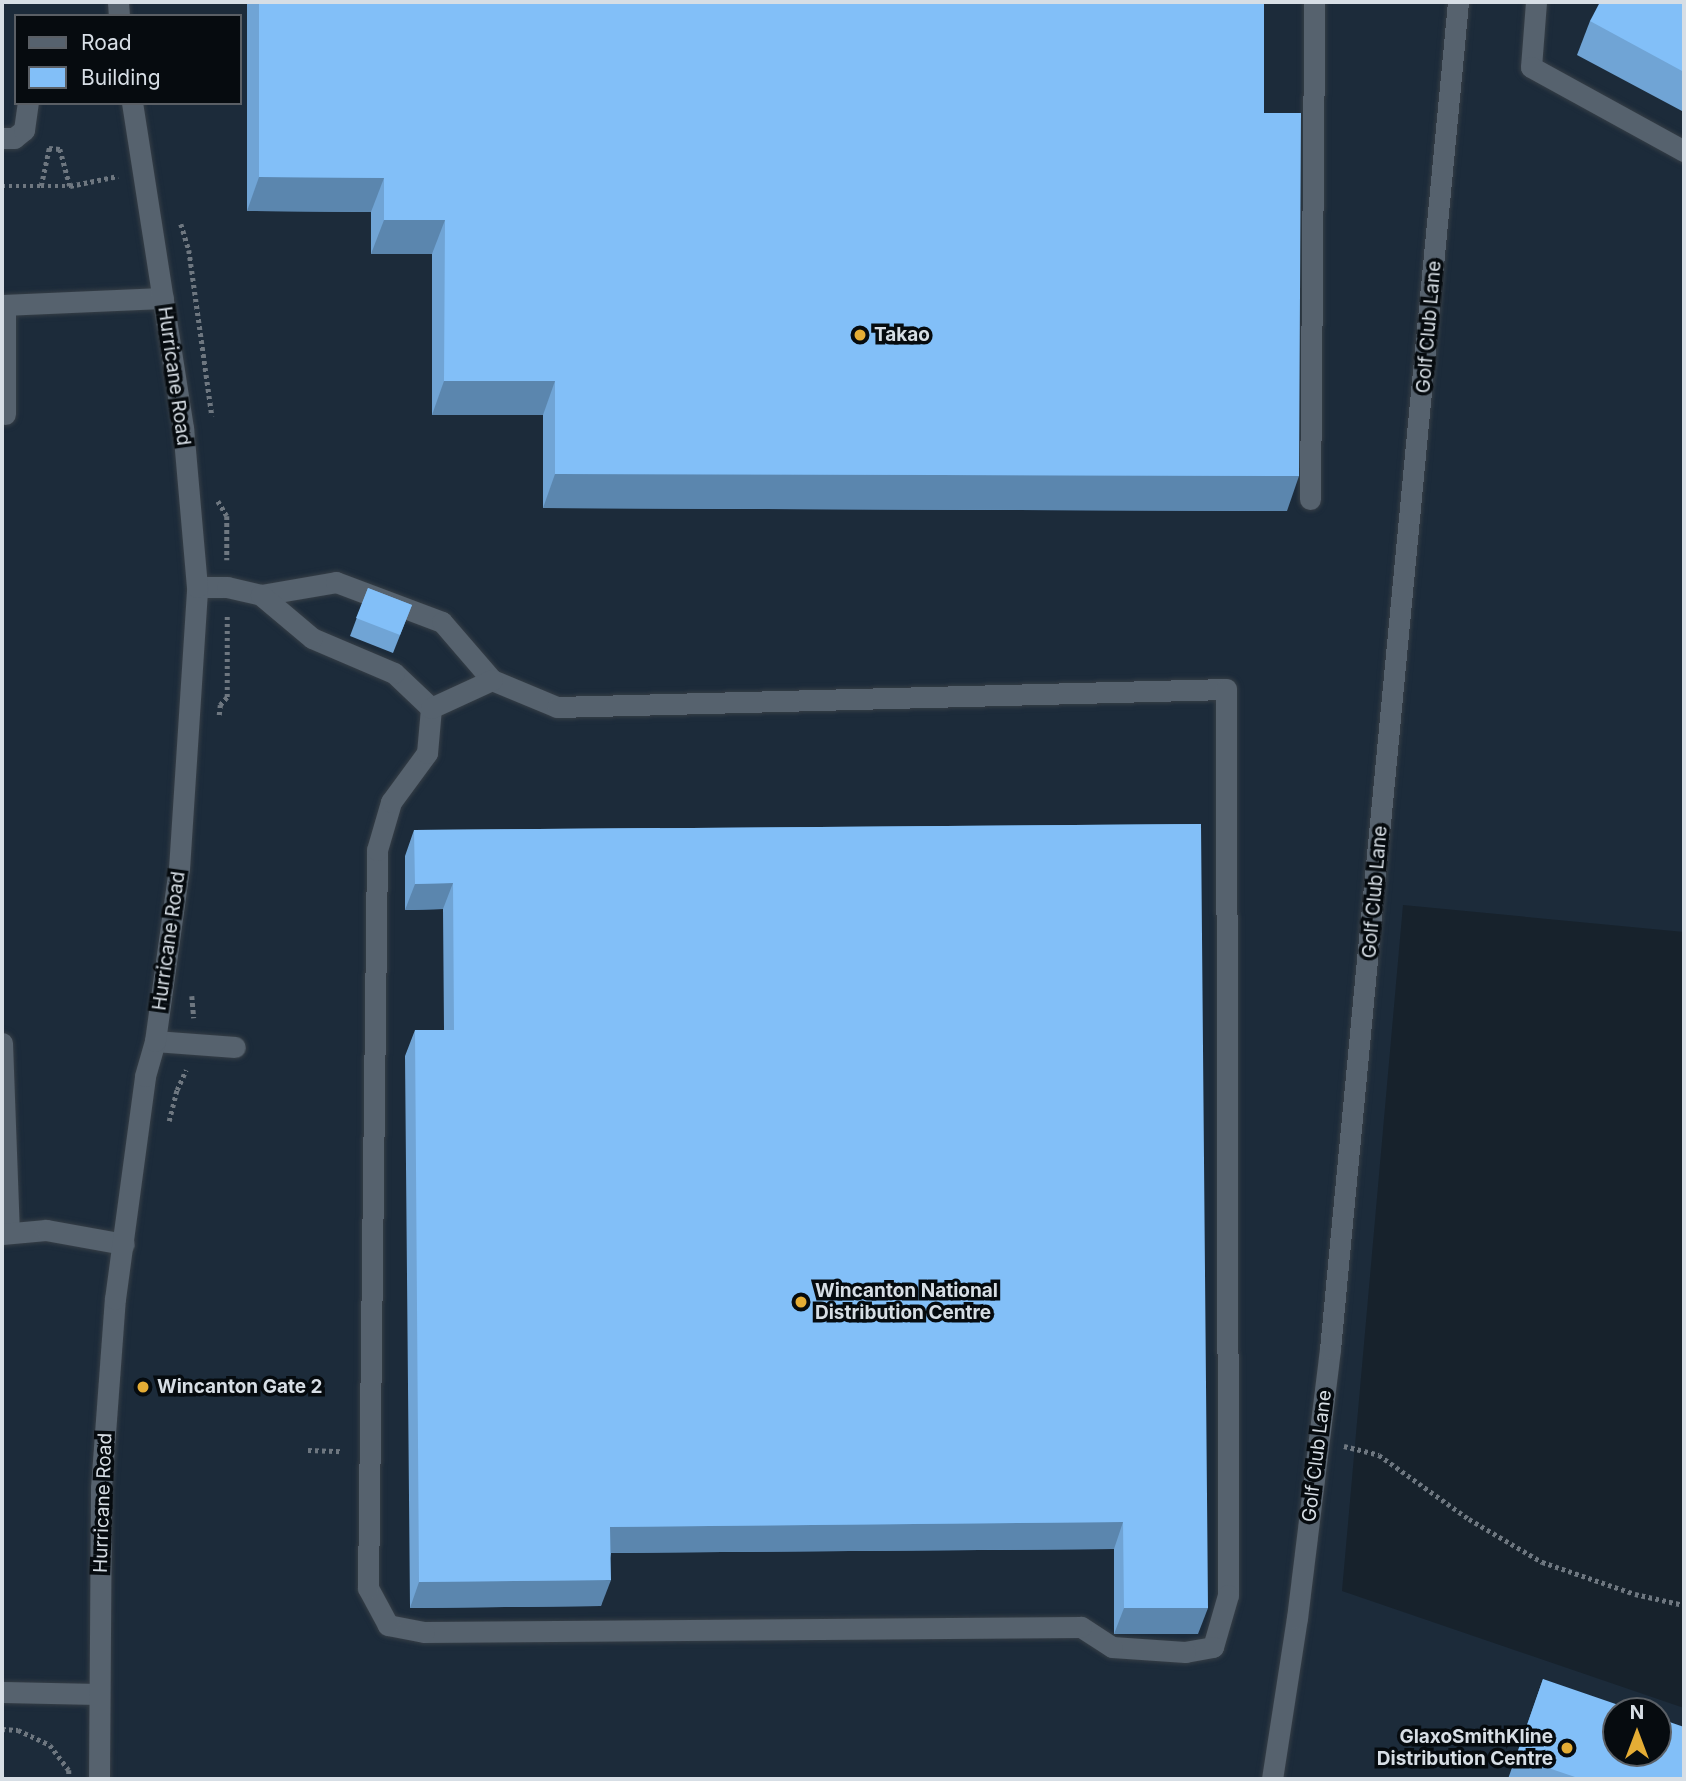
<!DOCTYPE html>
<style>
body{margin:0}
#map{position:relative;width:1686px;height:1781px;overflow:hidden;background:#17222c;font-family:Inter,sans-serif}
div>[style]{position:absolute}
.built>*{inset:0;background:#1c2b3a}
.path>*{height:4.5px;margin-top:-2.25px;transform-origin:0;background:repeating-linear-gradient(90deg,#6e7780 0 3.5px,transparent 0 7px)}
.roads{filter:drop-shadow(0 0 2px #363e46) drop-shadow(0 0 2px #363e46)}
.minor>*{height:21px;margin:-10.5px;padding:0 10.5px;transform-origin:10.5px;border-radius:10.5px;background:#56626e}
.wall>*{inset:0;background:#70a4d5}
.shaded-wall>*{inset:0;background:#5b86ae}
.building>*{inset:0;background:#82bff8}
.dots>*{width:19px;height:19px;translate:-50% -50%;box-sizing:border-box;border:4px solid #060b0f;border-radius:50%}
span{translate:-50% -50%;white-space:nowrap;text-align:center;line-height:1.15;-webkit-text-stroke:7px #060b0f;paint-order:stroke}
.street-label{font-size:19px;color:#d7dee5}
.poi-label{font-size:19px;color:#d7dee5;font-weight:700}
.left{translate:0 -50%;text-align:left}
.right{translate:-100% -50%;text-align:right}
.frame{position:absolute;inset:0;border:4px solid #d7dee5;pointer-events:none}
.legend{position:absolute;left:14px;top:14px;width:228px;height:91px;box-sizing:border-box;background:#060b0f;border:2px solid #5a5f65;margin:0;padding:9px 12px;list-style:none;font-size:21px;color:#d7dee5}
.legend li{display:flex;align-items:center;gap:14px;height:35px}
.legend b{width:35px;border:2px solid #5a5f65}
.north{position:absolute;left:1602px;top:1697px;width:70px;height:70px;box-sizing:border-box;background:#060b0f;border:2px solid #5a5f65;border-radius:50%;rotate:0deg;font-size:19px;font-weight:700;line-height:28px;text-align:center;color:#d7dee5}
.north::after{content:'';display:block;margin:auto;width:24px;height:32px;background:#e5ad35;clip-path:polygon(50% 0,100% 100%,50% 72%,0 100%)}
</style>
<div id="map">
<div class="built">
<div style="clip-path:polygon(evenodd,2px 2px,1684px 2px,1684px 932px,1403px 905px,1342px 1591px,1684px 1708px,1684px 1779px,2px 1779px,2px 2px,16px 16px,240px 16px,240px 103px,16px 103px,16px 16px,2px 2px,1616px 1711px,1658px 1711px,1658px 1753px,1616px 1753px,1616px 1711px)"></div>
</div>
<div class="path">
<div style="left:2px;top:186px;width:39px"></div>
<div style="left:41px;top:186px;width:39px;rotate:-78deg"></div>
<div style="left:49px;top:148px;width:11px;rotate:5deg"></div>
<div style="left:60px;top:149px;width:38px;rotate:75deg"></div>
<div style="left:70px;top:186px;width:49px;rotate:-11.8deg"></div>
<div style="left:41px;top:186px;width:29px"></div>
<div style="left:181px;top:224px;width:27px;rotate:73deg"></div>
<div style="left:189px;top:250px;width:168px;rotate:82.1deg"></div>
<div style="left:218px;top:501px;width:17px;rotate:59deg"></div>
<div style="left:227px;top:516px;width:44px;rotate:90deg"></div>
<div style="left:219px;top:715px;width:10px;rotate:-84deg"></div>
<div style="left:220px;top:705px;width:11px;rotate:-49deg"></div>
<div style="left:227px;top:697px;width:83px;rotate:-90deg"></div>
<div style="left:192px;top:996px;width:22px;rotate:85deg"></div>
<div style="left:169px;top:1121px;width:32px;rotate:-76deg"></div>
<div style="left:177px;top:1090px;width:22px;rotate:-66deg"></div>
<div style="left:1344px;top:1446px;width:36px;rotate:14deg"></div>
<div style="left:1379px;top:1455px;width:110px;rotate:35.4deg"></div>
<div style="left:1469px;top:1519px;width:85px;rotate:30.5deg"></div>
<div style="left:1542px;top:1562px;width:98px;rotate:19deg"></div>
<div style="left:1635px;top:1594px;width:50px;rotate:12.7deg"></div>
<div style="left:308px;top:1450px;width:34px;rotate:2deg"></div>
<div style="left:2px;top:1729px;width:16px;rotate:4deg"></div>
<div style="left:18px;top:1730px;width:35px;rotate:25deg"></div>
<div style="left:50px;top:1745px;width:31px;rotate:53deg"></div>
<div style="left:69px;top:1770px;width:9px;rotate:90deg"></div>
</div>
<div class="roads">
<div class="minor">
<div style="left:118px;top:2px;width:14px;rotate:86deg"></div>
<div style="left:1536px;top:2px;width:65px;rotate:94.4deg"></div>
<div style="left:1531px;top:67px;width:175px;rotate:28.8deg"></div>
<div style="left:2px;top:138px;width:12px"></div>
<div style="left:14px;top:138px;width:13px;rotate:-39deg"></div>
<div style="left:24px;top:130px;width:27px;rotate:-82deg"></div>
<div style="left:2px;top:305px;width:161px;rotate:-2.5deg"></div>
<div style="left:5px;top:414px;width:109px;rotate:-90deg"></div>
<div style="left:1310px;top:499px;width:497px;rotate:-89.5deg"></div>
<div style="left:197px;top:587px;width:30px"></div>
<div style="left:227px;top:587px;width:35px;rotate:13deg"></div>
<div style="left:261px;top:595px;width:76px;rotate:-9.8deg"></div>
<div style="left:336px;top:582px;width:113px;rotate:20.7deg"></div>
<div style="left:442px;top:622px;width:77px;rotate:49.2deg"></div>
<div style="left:492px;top:680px;width:70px;rotate:22.6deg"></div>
<div style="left:557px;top:707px;width:669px;rotate:-1.54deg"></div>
<div style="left:1226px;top:689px;width:906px;rotate:89.87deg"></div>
<div style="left:1228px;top:1595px;width:54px;rotate:106.1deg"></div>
<div style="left:1213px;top:1647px;width:28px;rotate:170deg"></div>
<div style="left:1185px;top:1652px;width:73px;rotate:-176.1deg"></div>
<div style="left:1112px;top:1647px;width:37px;rotate:-147deg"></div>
<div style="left:1081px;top:1627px;width:657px;rotate:179.56deg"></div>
<div style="left:424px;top:1632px;width:37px;rotate:-169deg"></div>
<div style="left:388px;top:1625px;width:42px;rotate:-118.4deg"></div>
<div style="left:368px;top:1588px;width:738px;rotate:-89.3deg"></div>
<div style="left:377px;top:850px;width:50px;rotate:-73.7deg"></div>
<div style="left:391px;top:802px;width:61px;rotate:-53.7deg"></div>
<div style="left:427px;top:753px;width:45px;rotate:-84.9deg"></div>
<div style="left:431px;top:708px;width:51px;rotate:-136.6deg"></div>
<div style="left:394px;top:673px;width:89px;rotate:-156.9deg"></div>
<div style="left:312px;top:638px;width:67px;rotate:-139.9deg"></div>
<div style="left:431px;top:708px;width:67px;rotate:-24.7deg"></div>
<div style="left:155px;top:1041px;width:80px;rotate:4.3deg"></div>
<div style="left:2px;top:1043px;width:190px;rotate:87.9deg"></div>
<div style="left:2px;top:1234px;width:44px;rotate:-5.2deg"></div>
<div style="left:46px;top:1230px;width:79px;rotate:10.2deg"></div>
<div style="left:2px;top:1692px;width:97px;rotate:1.2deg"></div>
<div style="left:99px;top:1779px;width:291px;rotate:-89.6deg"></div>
<div style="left:101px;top:1488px;width:190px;rotate:-85.8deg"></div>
<div style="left:115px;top:1299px;width:225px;rotate:-82.3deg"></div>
<div style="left:145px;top:1076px;width:36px;rotate:-74deg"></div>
<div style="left:155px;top:1041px;width:174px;rotate:-82.1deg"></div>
<div style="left:179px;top:869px;width:283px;rotate:-86.3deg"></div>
<div style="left:197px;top:587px;width:160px;rotate:-95deg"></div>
<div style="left:183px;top:428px;width:329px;rotate:-98.9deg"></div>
<div style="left:1272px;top:1779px;width:163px;rotate:-81.2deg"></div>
<div style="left:1297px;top:1618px;width:271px;rotate:-83deg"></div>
<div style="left:1330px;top:1349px;width:1353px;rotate:-84.57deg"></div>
</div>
</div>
<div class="wall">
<div style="clip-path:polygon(247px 2px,1264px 2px,1264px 113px,1287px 511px,543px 508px,543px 415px,432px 415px,432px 254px,371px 254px,371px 212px,247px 211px)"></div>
<div style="clip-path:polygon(1684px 2px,1684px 106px,1682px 111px,1577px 55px,1590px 21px)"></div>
<div style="clip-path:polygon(368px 588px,412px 605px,393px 653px,350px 636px)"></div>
<div style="clip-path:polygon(1201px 824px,1198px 1634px,1114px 1634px,1114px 1549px,611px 1553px,601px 1606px,410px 1608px,405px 1056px,415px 1030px,444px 1030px,443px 909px,405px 910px,405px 856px,414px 830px)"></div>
<div style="clip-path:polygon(1543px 1679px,1684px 1779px,1508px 1779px)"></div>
</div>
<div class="shaded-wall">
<div style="clip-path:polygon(259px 177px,384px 178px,371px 212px,247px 211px)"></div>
<div style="clip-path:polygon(384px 220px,445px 220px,432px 254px,371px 254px)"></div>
<div style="clip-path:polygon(444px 381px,555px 381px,543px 415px,432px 415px)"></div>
<div style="clip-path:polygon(555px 474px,1299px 476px,1287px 511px,543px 508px)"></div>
<div style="clip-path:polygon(453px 883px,443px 909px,405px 910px,415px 884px)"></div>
<div style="clip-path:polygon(1123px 1522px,1114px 1549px,601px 1553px,610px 1527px)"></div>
<div style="clip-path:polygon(611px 1580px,601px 1606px,410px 1608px,419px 1582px)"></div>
<div style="clip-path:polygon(1124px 1608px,1208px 1608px,1198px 1634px,1114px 1634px)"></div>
</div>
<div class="building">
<div style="clip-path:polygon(259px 2px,1264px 2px,1264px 113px,1301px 113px,1299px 476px,555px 474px,555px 381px,444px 381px,445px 220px,384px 220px,384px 178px,259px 177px)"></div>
<div style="clip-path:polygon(1600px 2px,1684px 2px,1684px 72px,1590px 21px)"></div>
<div style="clip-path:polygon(368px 588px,412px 605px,400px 635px,356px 618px)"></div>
<div style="clip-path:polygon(1201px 824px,1208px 1608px,1124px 1608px,1123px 1522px,610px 1527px,611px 1580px,419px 1582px,415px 1030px,454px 1030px,453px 883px,415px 884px,414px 830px)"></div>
<div style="clip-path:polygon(1543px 1679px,1636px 1711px,1616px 1711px,1616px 1753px,1658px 1753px,1658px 1718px,1684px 1727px,1684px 1779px,1574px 1779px,1575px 1777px,1516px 1757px)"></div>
</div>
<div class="dots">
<div style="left:860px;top:335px;background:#e5ad35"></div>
<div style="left:801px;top:1302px;background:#e5ad35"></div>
<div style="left:143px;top:1387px;background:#e5ad35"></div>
<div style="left:1567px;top:1748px;background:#e5ad35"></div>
</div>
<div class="street-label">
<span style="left:1429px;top:327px;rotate:-85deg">Golf Club Lane</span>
<span style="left:174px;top:376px;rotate:82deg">Hurricane Road</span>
<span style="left:1375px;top:892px;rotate:-85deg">Golf Club Lane</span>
<span style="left:169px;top:941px;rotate:-82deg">Hurricane Road</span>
<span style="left:1317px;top:1456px;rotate:-83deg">Golf Club Lane</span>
<span style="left:103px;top:1503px;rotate:-88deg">Hurricane Road</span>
</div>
<div class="poi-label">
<span class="left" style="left:874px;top:335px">Takao</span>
<span class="left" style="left:815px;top:1302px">Wincanton National<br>Distribution Centre</span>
<span class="left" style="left:157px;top:1387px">Wincanton Gate 2</span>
<span class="right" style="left:1553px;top:1748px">GlaxoSmithKline<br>Distribution Centre</span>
</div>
<div class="frame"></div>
<ul class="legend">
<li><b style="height:9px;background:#56626e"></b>Road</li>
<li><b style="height:19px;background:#82bff8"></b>Building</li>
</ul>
<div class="north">N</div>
</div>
